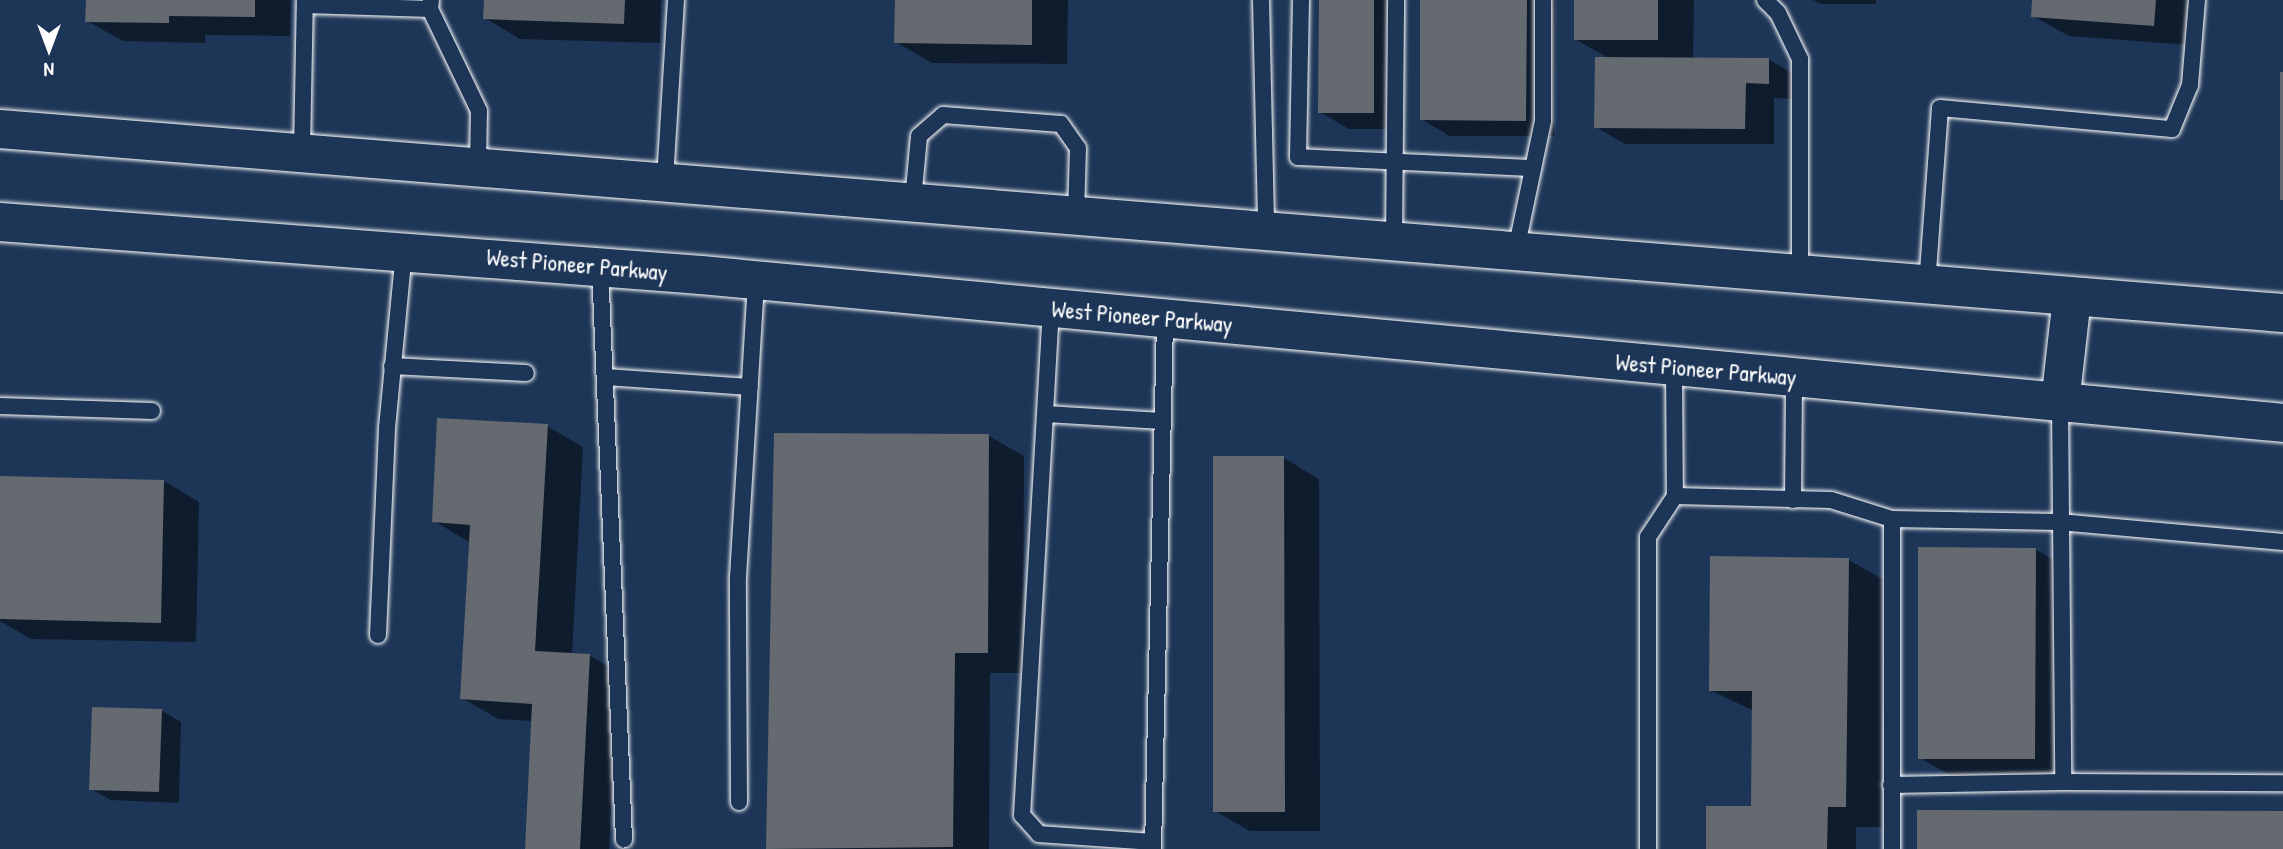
<!DOCTYPE html>
<style>
body{margin:0}
#map{position:relative;width:2283px;height:849px;overflow:hidden;background:#1d3557;font-family:"Patrick Hand",sans-serif}
div>[style]{position:absolute}
.shadow>*{inset:0;background:#0007}
.building>*{inset:0;background:#646a6f}
.roads{filter:drop-shadow(0 0 2px #fff) drop-shadow(0 0 2px #fff)}
.lane>*{height:16px;margin:-8px;padding:0 8px;transform-origin:8px;border-radius:8px;background:#1d3557}
.primary>*{height:38px;margin:-19px;padding:0 19px;transform-origin:19px;border-radius:19px;background:#1d3557}
span{translate:-50% -50%;white-space:nowrap;text-align:center;line-height:1.15;-webkit-text-stroke:7px #1d3557;paint-order:stroke}
.street-label{font-size:23px;color:#fff}
.north{position:absolute;left:14px;top:14px;width:70px;height:70px;-webkit-text-stroke:5px #1d3557;paint-order:stroke;rotate:180deg;font-size:19px;font-weight:700;line-height:28px;text-align:center;color:#fff}
.north::after{content:'';display:block;margin:auto;width:24px;height:32px;background:#fff;clip-path:polygon(50% 0,100% 100%,50% 72%,0 100%)}
</style>
<div id="map">
<div class="shadow">
<div style="clip-path:polygon(87px 0,291px 0,290px 36px,205px 35px,205px 43px,123px 41px,87px 21px)"></div>
<div style="clip-path:polygon(485px 0,661px 0,660px 43px,520px 39px,485px 18px)"></div>
<div style="clip-path:polygon(896px 0,1068px 0,1067px 64px,932px 63px,896px 42px)"></div>
<div style="clip-path:polygon(1321px 0,1403px 0,1402px 129px,1349px 129px,1320px 112px)"></div>
<div style="clip-path:polygon(1422px 0,1555px 0,1554px 136px,1450px 136px,1421px 119px)"></div>
<div style="clip-path:polygon(1576px 0,1694px 0,1693px 59px,1768px 59px,1797px 76px,1797px 99px,1774px 98px,1774px 144px,1625px 144px,1596px 127px,1610px 59px,1575px 39px)"></div>
<div style="clip-path:polygon(1813px 0,1876px 0,1876px 4px,1821px 4px)"></div>
<div style="clip-path:polygon(2034px 0,2193px 0,2190px 45px,2069px 36px,2033px 16px)"></div>
<div style="clip-path:polygon(547px 426px,583px 447px,572px 655px,590px 656px,618px 672px,609px 849px,526px 849px,533px 721px,498px 719px,462px 698px,469px 542px,434px 521px)"></div>
<div style="clip-path:polygon(775px 435px,989px 436px,1024px 456px,1023px 673px,990px 673px,989px 849px,768px 849px)"></div>
<div style="clip-path:polygon(1284px 458px,1319px 479px,1320px 831px,1250px 831px,1215px 811px)"></div>
<div style="clip-path:polygon(0 478px,164px 481px,199px 502px,196px 642px,31px 639px,0 621px)"></div>
<div style="clip-path:polygon(2035px 549px,2071px 570px,2071px 778px,1955px 778px,1920px 758px)"></div>
<div style="clip-path:polygon(1849px 560px,1884px 580px,1881px 827px,1856px 827px,1856px 849px,1708px 849px,1753px 808px,1754px 711px,1710px 690px)"></div>
<div style="clip-path:polygon(161px 710px,181px 722px,179px 803px,111px 800px,91px 789px)"></div>
</div>
<div class="building">
<div style="clip-path:polygon(86px 0,255px 0,255px 17px,169px 16px,169px 23px,85px 22px)"></div>
<div style="clip-path:polygon(484px 0,625px 0,624px 24px,483px 19px)"></div>
<div style="clip-path:polygon(895px 0,1032px 0,1032px 45px,894px 43px)"></div>
<div style="clip-path:polygon(1319px 0,1374px 0,1374px 113px,1318px 113px)"></div>
<div style="clip-path:polygon(1420px 0,1527px 0,1526px 121px,1420px 120px)"></div>
<div style="clip-path:polygon(1574px 0,1658px 0,1658px 40px,1574px 40px)"></div>
<div style="clip-path:polygon(2032px 0,2156px 0,2154px 26px,2031px 17px)"></div>
<div style="clip-path:polygon(1595px 57px,1769px 58px,1769px 84px,1746px 83px,1745px 129px,1594px 128px)"></div>
<div style="clip-path:polygon(2280px 72px,2283px 72px,2283px 200px,2280px 200px)"></div>
<div style="clip-path:polygon(437px 418px,548px 424px,535px 651px,590px 654px,580px 849px,525px 849px,532px 704px,460px 699px,470px 525px,432px 522px)"></div>
<div style="clip-path:polygon(774px 433px,989px 434px,988px 653px,955px 653px,953px 847px,766px 849px)"></div>
<div style="clip-path:polygon(1213px 456px,1284px 456px,1285px 812px,1213px 812px)"></div>
<div style="clip-path:polygon(0 476px,164px 480px,161px 623px,0 619px)"></div>
<div style="clip-path:polygon(1918px 547px,2036px 548px,2035px 759px,1918px 759px)"></div>
<div style="clip-path:polygon(1710px 556px,1849px 558px,1846px 807px,1828px 807px,1827px 849px,1706px 849px,1706px 806px,1751px 806px,1752px 691px,1709px 691px)"></div>
<div style="clip-path:polygon(92px 707px,162px 709px,159px 792px,89px 790px)"></div>
<div style="clip-path:polygon(1917px 810px,2283px 811px,2283px 849px,1917px 849px)"></div>
</div>
<div class="roads">
<div class="lane">
<div style="left:1261px;top:0;width:229px;rotate:88.7deg"></div>
<div style="left:1301px;top:0;width:157px;rotate:91.1deg"></div>
<div style="left:1298px;top:157px;width:235px;rotate:2.7deg"></div>
<div style="left:1765px;top:0;width:18px;rotate:45deg"></div>
<div style="left:1778px;top:13px;width:51px;rotate:64.4deg"></div>
<div style="left:1800px;top:59px;width:214px;rotate:90deg"></div>
<div style="left:305px;top:5px;width:125px;rotate:1.8deg"></div>
<div style="left:430px;top:9px;width:9px;rotate:-84deg"></div>
<div style="left:430px;top:9px;width:113px;rotate:64.3deg"></div>
<div style="left:479px;top:111px;width:53px;rotate:91.1deg"></div>
<div style="left:302px;top:150px;width:150px;rotate:-88.9deg"></div>
<div style="left:665px;top:180px;width:180px;rotate:-86.5deg"></div>
<div style="left:913px;top:200px;width:64px;rotate:-84.6deg"></div>
<div style="left:919px;top:136px;width:32px;rotate:-41deg"></div>
<div style="left:943px;top:115px;width:118px;rotate:4.4deg"></div>
<div style="left:1061px;top:124px;width:29px;rotate:55deg"></div>
<div style="left:1078px;top:148px;width:66px;rotate:91.7deg"></div>
<div style="left:1394px;top:240px;width:240px;rotate:-89.5deg"></div>
<div style="left:1516px;top:250px;width:132px;rotate:-78.2deg"></div>
<div style="left:1543px;top:121px;width:121px;rotate:-90deg"></div>
<div style="left:600px;top:267px;width:573px;rotate:87.6deg"></div>
<div style="left:1927px;top:285px;width:177px;rotate:-85.8deg"></div>
<div style="left:1940px;top:108px;width:233px;rotate:5.2deg"></div>
<div style="left:2172px;top:129px;width:48px;rotate:-67.8deg"></div>
<div style="left:2190px;top:85px;width:85px;rotate:-85.3deg"></div>
<div style="left:1051px;top:308px;width:508px;rotate:93.27deg"></div>
<div style="left:1022px;top:815px;width:25px;rotate:48deg"></div>
<div style="left:1039px;top:834px;width:114px;rotate:4deg"></div>
<div style="left:392px;top:366px;width:134px;rotate:3deg"></div>
<div style="left:1674px;top:367px;width:129px;rotate:89.6deg"></div>
<div style="left:606px;top:377px;width:144px;rotate:4deg"></div>
<div style="left:2060px;top:403px;width:379px;rotate:89.5deg"></div>
<div style="left:2063px;top:782px;width:220px;rotate:0.3deg"></div>
<div style="left:0;top:406px;width:152px;rotate:1.9deg"></div>
<div style="left:1046px;top:414px;width:116px;rotate:3.5deg"></div>
<div style="left:1793px;top:500px;width:122px;rotate:-89.5deg"></div>
<div style="left:378px;top:635px;width:207px;rotate:-87.5deg"></div>
<div style="left:387px;top:428px;width:178px;rotate:-84.5deg"></div>
<div style="left:1891px;top:785px;width:172px;rotate:-1deg"></div>
<div style="left:739px;top:802px;width:225px;rotate:-90.3deg"></div>
<div style="left:738px;top:577px;width:298px;rotate:-86.5deg"></div>
<div style="left:1153px;top:849px;width:530px;rotate:-88.7deg"></div>
<div style="left:1648px;top:849px;width:312px;rotate:-90deg"></div>
<div style="left:1648px;top:537px;width:49px;rotate:-56.6deg"></div>
<div style="left:1675px;top:496px;width:156px;rotate:1.5deg"></div>
<div style="left:1831px;top:500px;width:64px;rotate:17.3deg"></div>
<div style="left:1892px;top:849px;width:330px;rotate:-90deg"></div>
<div style="left:1892px;top:519px;width:167px;rotate:1deg"></div>
<div style="left:2059px;top:522px;width:225px;rotate:5.1deg"></div>
</div>
<div class="primary">
<div style="left:0;top:129px;width:2290px;rotate:4.61deg"></div>
<div style="left:0;top:222px;width:703px;rotate:4.32deg"></div>
<div style="left:701px;top:275px;width:1589px;rotate:5.34deg"></div>
<div style="left:2060px;top:403px;width:106px;rotate:-83.5deg"></div>
</div>
</div>
<div class="street-label">
<span style="left:577px;top:265px;rotate:5deg">West Pioneer Parkway</span>
<span style="left:1142px;top:317px;rotate:5deg">West Pioneer Parkway</span>
<span style="left:1706px;top:370px;rotate:5deg">West Pioneer Parkway</span>
</div>
<div class="north">N</div>
</div>
